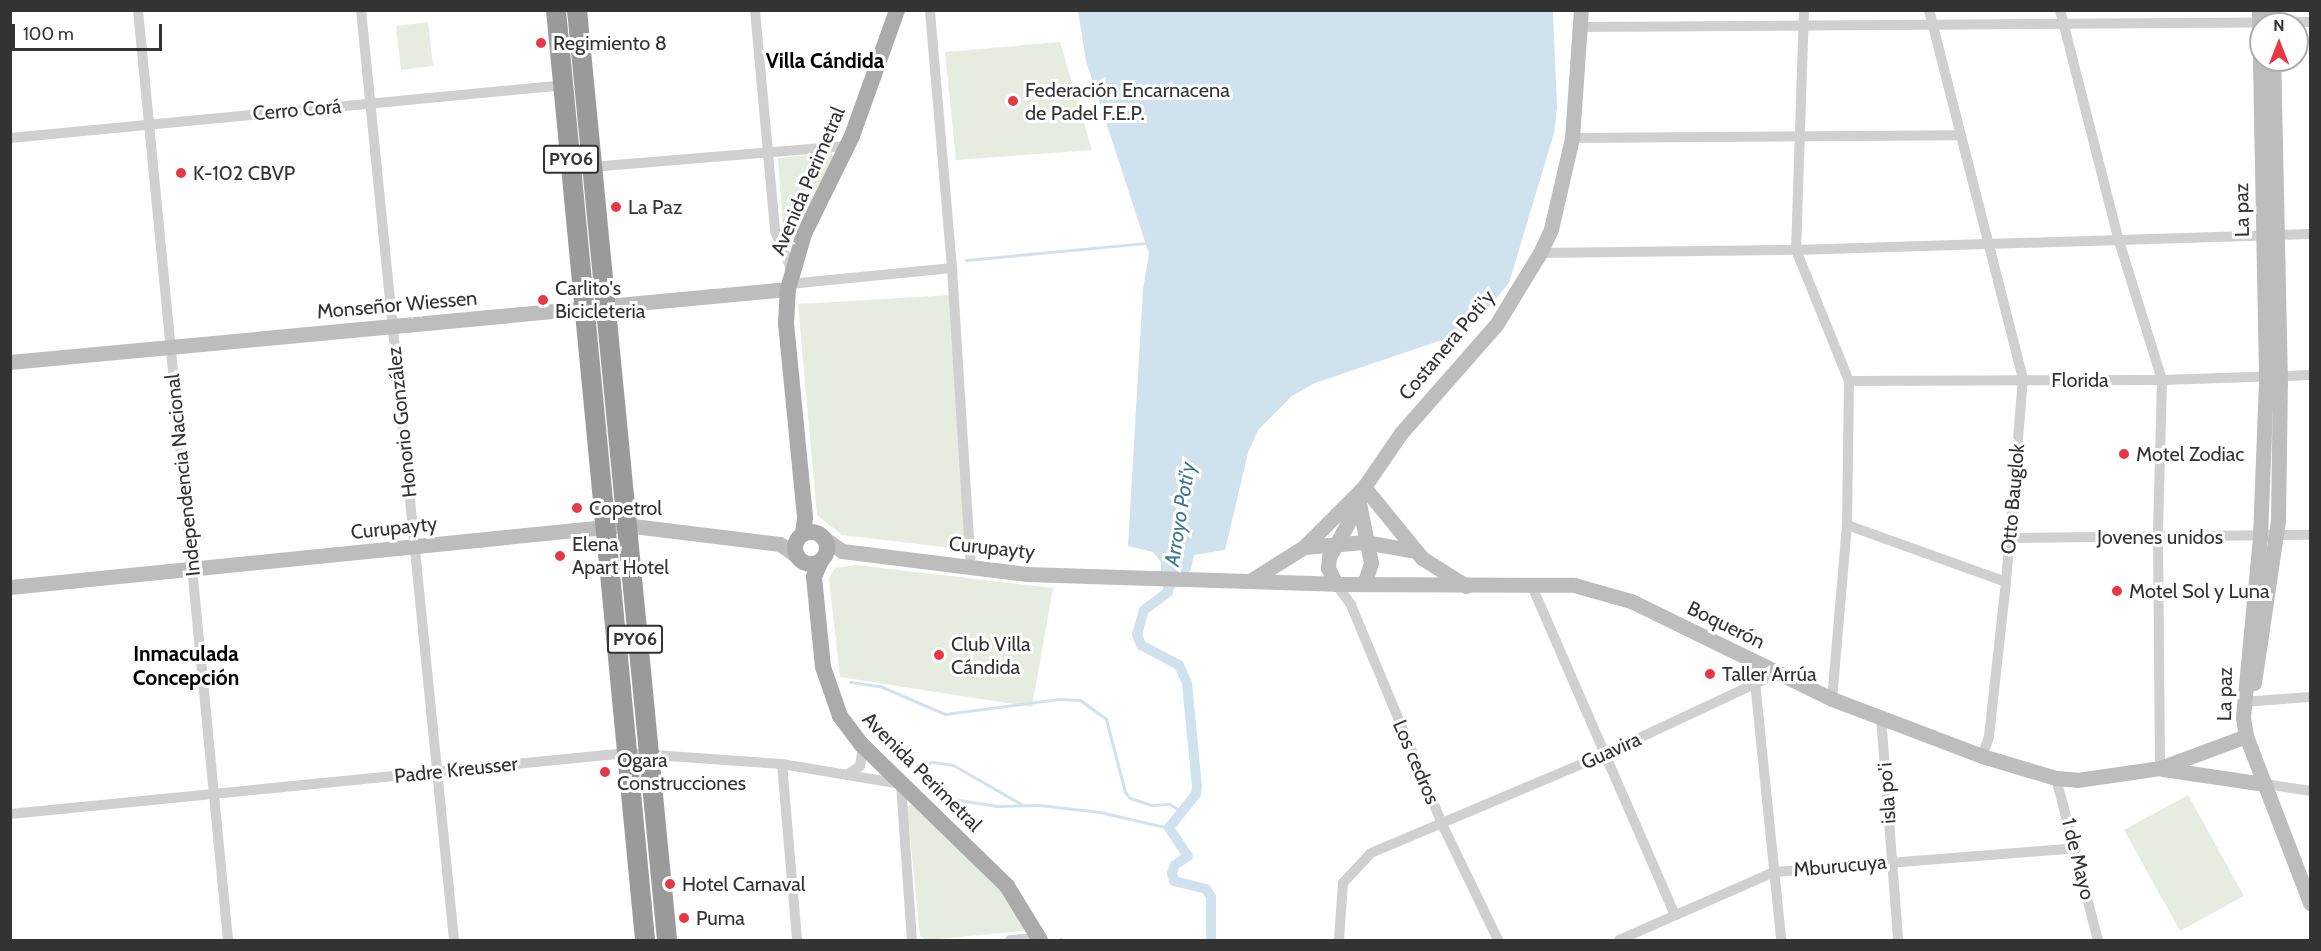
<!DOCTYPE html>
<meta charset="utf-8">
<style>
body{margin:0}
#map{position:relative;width:2321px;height:951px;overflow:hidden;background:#fff;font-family:Cabin,sans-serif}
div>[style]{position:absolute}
.green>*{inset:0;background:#e6ecdf}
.water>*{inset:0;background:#cfe2ee}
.stream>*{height:3px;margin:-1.5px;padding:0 1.5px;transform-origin:1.5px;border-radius:1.5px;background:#cfe2ee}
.canal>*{height:10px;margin:-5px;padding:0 5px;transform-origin:5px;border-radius:5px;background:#cfe2ee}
.street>*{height:10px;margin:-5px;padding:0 5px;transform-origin:5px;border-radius:5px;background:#d0d0d0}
.secondary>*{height:15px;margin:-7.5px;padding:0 7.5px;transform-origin:7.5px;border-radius:7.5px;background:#bdbdbd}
.primary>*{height:16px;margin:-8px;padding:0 8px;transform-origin:8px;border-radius:8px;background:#ababab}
.primary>.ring{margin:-8px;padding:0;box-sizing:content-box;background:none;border:16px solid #ababab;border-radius:50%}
.highway>*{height:20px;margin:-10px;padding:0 10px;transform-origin:10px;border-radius:10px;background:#9a9a9a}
.dots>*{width:16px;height:16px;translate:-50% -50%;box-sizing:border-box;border:3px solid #fff;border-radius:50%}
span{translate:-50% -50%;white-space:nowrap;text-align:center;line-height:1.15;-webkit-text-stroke:6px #fff;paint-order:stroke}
.shield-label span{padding:2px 4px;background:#fff;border:2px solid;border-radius:4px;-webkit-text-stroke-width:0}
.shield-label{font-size:18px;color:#333;font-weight:700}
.poi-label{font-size:20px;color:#333}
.left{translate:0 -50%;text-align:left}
.street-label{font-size:20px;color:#333}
.neighbourhood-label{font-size:21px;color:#000;font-weight:700}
.water-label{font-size:21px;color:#3f7597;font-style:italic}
.frame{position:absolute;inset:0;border:12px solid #333;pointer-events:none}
.north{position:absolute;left:2249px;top:12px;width:60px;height:60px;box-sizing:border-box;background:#fff;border:2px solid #adadad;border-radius:50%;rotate:0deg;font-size:16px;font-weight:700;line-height:24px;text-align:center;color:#333}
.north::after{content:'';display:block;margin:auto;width:21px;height:27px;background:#e63946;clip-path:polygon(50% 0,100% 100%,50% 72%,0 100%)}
.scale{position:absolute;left:12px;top:24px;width:150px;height:27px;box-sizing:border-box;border:3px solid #333;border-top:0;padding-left:8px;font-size:18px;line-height:21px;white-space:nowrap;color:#333;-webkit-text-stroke:4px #fff;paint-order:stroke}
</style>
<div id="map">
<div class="green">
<div style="clip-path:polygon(428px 22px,433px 66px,401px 70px,396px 26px)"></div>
<div style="clip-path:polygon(1060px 42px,1092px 150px,956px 160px,945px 52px)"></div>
<div style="clip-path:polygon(830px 153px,835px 156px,794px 242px,784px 242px,778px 158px)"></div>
<div style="clip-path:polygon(953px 295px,968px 550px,842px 535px,817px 515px,798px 304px)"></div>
<div style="clip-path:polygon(856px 565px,1053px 588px,1032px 707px,840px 677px,829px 578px,835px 568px)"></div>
<div style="clip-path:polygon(2188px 795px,2244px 896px,2180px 931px,2124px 830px)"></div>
<div style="clip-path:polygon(912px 805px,998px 886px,1026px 928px,1023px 931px,927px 940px,920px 936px,907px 806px)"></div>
</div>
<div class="water">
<div style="clip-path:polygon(1078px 11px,1553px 11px,1557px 108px,1554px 133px,1509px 283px,1475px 323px,1454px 336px,1315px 383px,1292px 396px,1258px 430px,1248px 453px,1225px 550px,1194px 555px,1191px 569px,1180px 585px,1168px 592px,1161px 585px,1161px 562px,1153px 552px,1128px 546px,1143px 289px,1149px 254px,1086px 61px)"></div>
</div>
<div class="stream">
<div style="left:966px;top:260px;width:182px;rotate:-5.4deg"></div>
<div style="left:850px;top:682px;width:30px;rotate:8deg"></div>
<div style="left:880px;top:686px;width:71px;rotate:23.3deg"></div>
<div style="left:945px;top:714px;width:115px;rotate:-7.5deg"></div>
<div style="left:1059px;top:699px;width:21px;rotate:3deg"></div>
<div style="left:1080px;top:700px;width:32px;rotate:36deg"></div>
<div style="left:1106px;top:719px;width:75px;rotate:75.4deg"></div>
<div style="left:1125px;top:792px;width:8px;rotate:50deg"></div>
<div style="left:1130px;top:798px;width:22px;rotate:18deg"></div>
<div style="left:1151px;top:805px;width:18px;rotate:-3deg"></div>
<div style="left:1169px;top:804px;width:14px;rotate:30deg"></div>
<div style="left:912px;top:770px;width:22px;rotate:-22deg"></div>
<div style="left:932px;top:762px;width:21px;rotate:8deg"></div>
<div style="left:953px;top:765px;width:78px;rotate:29.8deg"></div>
<div style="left:952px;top:799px;width:46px;rotate:8.8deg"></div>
<div style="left:997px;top:806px;width:42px;rotate:-1.4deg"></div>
<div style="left:1039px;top:805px;width:61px;rotate:6.5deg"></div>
<div style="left:1100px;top:812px;width:71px;rotate:13.1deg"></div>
<div style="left:1060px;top:939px;width:4px;rotate:14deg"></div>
</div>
<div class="canal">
<div style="left:1170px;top:580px;width:12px;rotate:99deg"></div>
<div style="left:1168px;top:592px;width:30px;rotate:143deg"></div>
<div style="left:1144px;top:610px;width:25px;rotate:106deg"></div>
<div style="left:1137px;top:634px;width:12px;rotate:70deg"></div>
<div style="left:1141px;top:645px;width:43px;rotate:27.8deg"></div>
<div style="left:1179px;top:665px;width:20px;rotate:66deg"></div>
<div style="left:1187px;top:683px;width:103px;rotate:84.5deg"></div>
<div style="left:1197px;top:786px;width:8px;rotate:97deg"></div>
<div style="left:1196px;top:794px;width:43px;rotate:128.5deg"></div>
<div style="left:1169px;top:828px;width:34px;rotate:56deg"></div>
<div style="left:1188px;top:856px;width:16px;rotate:145deg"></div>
<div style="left:1175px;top:865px;width:9px;rotate:111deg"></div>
<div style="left:1172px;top:873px;width:8px;rotate:76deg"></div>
<div style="left:1174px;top:881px;width:33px;rotate:14deg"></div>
<div style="left:1206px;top:889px;width:9px;rotate:58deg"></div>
<div style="left:1211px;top:897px;width:43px;rotate:90deg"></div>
</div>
<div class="street">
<div style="left:138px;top:10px;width:934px;rotate:84.47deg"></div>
<div style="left:361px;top:10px;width:935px;rotate:84.29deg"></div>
<div style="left:755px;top:10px;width:222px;rotate:84.8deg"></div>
<div style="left:775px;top:231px;width:43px;rotate:67deg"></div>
<div style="left:1804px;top:10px;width:240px;rotate:91.9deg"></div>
<div style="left:1796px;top:250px;width:141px;rotate:68deg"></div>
<div style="left:1849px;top:381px;width:144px;rotate:90.8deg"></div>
<div style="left:1847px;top:525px;width:175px;rotate:94.9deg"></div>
<div style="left:1929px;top:10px;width:381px;rotate:75.7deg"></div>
<div style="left:2023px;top:379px;width:204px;rotate:94.8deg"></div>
<div style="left:2006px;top:582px;width:156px;rotate:96.3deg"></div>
<div style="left:1989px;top:737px;width:20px;rotate:110deg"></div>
<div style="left:2060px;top:10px;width:238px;rotate:75.7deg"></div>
<div style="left:2119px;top:241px;width:145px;rotate:72.8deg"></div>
<div style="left:2162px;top:380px;width:157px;rotate:91.5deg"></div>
<div style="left:2158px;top:537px;width:231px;rotate:89.5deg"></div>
<div style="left:1581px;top:27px;width:729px;rotate:-0.39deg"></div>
<div style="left:10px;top:138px;width:559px;rotate:-5.45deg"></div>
<div style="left:1572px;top:138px;width:388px;rotate:-0.4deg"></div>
<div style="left:591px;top:167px;width:257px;rotate:-4.7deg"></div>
<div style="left:1540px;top:253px;width:256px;rotate:-0.7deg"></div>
<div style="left:1796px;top:250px;width:514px;rotate:-1.78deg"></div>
<div style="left:952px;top:268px;width:301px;rotate:86.4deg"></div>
<div style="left:789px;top:284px;width:164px;rotate:-5.6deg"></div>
<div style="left:952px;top:268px;width:259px;rotate:-94.9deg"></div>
<div style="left:1849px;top:381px;width:313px;rotate:-0.2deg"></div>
<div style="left:2162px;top:380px;width:148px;rotate:-1.9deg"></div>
<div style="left:1847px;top:525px;width:169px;rotate:19.7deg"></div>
<div style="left:2009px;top:538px;width:301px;rotate:-0.6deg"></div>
<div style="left:1336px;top:584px;width:26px;rotate:54deg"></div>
<div style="left:1351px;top:605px;width:237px;rotate:67.4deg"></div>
<div style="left:1442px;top:824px;width:129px;rotate:64.2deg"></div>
<div style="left:1531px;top:584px;width:361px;rotate:66.5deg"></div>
<div style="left:1753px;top:662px;width:279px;rotate:84.2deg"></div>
<div style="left:2243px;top:702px;width:67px;rotate:-4.3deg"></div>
<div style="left:1881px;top:717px;width:224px;rotate:85.6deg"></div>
<div style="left:782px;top:764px;width:177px;rotate:85.1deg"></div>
<div style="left:847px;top:775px;width:16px;rotate:-35deg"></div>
<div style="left:860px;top:766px;width:20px;rotate:-81deg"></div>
<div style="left:2056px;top:778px;width:167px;rotate:75.5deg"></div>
<div style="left:2265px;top:784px;width:46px;rotate:8.8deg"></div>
<div style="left:10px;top:814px;width:620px;rotate:-5.65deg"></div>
<div style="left:627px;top:753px;width:155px;rotate:4.1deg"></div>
<div style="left:782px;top:764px;width:121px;rotate:9.5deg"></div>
<div style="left:901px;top:784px;width:156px;rotate:86deg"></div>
<div style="left:1010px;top:940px;width:29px;rotate:-4deg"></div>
<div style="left:1339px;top:940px;width:57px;rotate:-86deg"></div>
<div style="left:1343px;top:883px;width:41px;rotate:-47deg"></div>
<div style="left:1371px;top:853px;width:254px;rotate:-22.9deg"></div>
<div style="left:1605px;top:754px;width:191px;rotate:-25.1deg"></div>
<div style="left:1619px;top:940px;width:169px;rotate:-23.7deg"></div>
<div style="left:1774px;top:872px;width:303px;rotate:-4.5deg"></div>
</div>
<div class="secondary">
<div style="left:2259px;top:10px;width:371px;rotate:88.9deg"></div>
<div style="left:2266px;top:381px;width:156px;rotate:92.2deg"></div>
<div style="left:2260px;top:537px;width:181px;rotate:95.4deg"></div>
<div style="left:2243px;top:717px;width:19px;rotate:81deg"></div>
<div style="left:2246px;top:736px;width:179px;rotate:69deg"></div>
<div style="left:2272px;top:10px;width:14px;rotate:90deg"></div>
<div style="left:10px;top:362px;width:781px;rotate:-5.36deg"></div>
<div style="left:1364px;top:487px;width:92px;rotate:50.8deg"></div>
<div style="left:1422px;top:558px;width:52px;rotate:32.5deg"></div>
<div style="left:1359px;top:503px;width:61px;rotate:78.7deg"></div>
<div style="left:1371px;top:563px;width:22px;rotate:108deg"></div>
<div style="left:825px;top:539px;width:21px;rotate:35deg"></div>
<div style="left:842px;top:551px;width:185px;rotate:7.1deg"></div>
<div style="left:1026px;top:574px;width:310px;rotate:1.8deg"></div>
<div style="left:1336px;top:584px;width:238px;rotate:0.2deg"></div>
<div style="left:1574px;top:585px;width:59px;rotate:15.7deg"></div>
<div style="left:1631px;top:601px;width:224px;rotate:26deg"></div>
<div style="left:1832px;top:699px;width:160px;rotate:20.8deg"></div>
<div style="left:1982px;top:756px;width:77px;rotate:16.6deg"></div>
<div style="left:2056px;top:778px;width:21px;rotate:5deg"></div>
<div style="left:2077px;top:780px;width:84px;rotate:-8.2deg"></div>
<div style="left:2160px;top:768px;width:92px;rotate:-20.4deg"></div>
<div style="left:1304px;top:547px;width:61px;rotate:-4.7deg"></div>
<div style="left:1365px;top:542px;width:52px;rotate:10deg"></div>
<div style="left:1253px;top:579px;width:60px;rotate:-32.1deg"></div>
<div style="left:1304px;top:547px;width:85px;rotate:-45deg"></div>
<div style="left:1364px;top:487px;width:65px;rotate:-55.6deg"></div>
<div style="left:1401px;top:433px;width:144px;rotate:-48.7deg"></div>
<div style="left:1496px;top:325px;width:84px;rotate:-58.6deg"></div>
<div style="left:1540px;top:253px;width:26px;rotate:-65deg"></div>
<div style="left:1551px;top:229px;width:93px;rotate:-77deg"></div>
<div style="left:1572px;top:138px;width:128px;rotate:-86deg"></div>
<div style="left:1336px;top:584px;width:18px;rotate:-117deg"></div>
<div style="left:1328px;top:568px;width:11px;rotate:-85deg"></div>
<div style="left:1329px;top:557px;width:62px;rotate:-60.9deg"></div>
<div style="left:10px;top:587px;width:618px;rotate:-5.76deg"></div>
<div style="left:625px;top:525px;width:156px;rotate:7deg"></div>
<div style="left:780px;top:544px;width:22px;rotate:36deg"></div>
<div style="left:2254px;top:683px;width:164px;rotate:-81.6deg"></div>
<div style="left:2278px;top:521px;width:137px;rotate:-89.2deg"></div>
<div style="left:2280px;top:384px;width:324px;rotate:-91.2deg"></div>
<div style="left:2163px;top:769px;width:103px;rotate:8.4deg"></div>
</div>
<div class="primary">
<div class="ring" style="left:795px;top:532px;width:16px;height:16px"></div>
<div style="left:803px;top:534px;width:17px;rotate:-83deg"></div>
<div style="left:805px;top:517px;width:194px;rotate:-95.6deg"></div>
<div style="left:786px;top:324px;width:35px;rotate:-87deg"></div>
<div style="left:788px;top:289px;width:57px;rotate:-73.8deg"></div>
<div style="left:804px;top:234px;width:109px;rotate:-63.9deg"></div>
<div style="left:852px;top:136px;width:134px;rotate:-70.3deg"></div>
<div style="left:821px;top:561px;width:17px;rotate:114deg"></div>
<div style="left:814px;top:577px;width:90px;rotate:84.3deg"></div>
<div style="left:823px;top:667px;width:52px;rotate:70.9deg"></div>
<div style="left:840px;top:716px;width:35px;rotate:53deg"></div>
<div style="left:861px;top:744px;width:204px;rotate:44.2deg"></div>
<div style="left:1007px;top:886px;width:63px;rotate:58.6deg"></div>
</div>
<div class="highway">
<div style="left:556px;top:10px;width:934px;rotate:84.53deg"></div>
<div style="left:577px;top:10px;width:934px;rotate:84.47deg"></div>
</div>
<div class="dots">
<div style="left:541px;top:43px;background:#e63946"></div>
<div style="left:1013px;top:101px;background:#e63946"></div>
<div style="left:181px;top:173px;background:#e63946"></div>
<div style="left:616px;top:207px;background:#e63946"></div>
<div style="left:543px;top:300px;background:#e63946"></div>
<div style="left:2124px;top:454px;background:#e63946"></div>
<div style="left:577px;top:508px;background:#e63946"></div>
<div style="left:560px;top:556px;background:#e63946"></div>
<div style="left:2117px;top:591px;background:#e63946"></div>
<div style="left:939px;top:655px;background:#e63946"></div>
<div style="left:1710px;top:674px;background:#e63946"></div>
<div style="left:605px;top:772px;background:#e63946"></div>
<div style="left:670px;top:884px;background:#e63946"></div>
<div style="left:684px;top:918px;background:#e63946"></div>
</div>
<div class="shield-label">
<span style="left:571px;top:159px">PY06</span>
<span style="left:635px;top:639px">PY06</span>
</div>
<div class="poi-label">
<span class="left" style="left:553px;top:43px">Regimiento 8</span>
<span class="left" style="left:1025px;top:102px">Federación Encarnacena<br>de Padel F.E.P.</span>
<span class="left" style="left:193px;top:173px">K-102 CBVP</span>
<span class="left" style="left:628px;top:207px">La Paz</span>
<span class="left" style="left:555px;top:300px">Carlito's<br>Bicicleteria</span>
<span class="left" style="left:2136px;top:454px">Motel Zodiac</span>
<span class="left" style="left:589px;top:508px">Copetrol</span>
<span class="left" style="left:572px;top:556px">Elena<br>Apart Hotel</span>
<span class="left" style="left:2129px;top:591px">Motel Sol y Luna</span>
<span class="left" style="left:951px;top:656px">Club Villa<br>Cándida</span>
<span class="left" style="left:1722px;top:674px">Taller Arrúa</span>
<span class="left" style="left:617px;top:772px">Ogara<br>Construcciones</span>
<span class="left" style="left:682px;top:884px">Hotel Carnaval</span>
<span class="left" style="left:696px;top:918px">Puma</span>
</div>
<div class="street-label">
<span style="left:297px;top:110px;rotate:-5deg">Cerro Corá</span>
<span style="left:808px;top:181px;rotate:-67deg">Avenida Perimetral</span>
<span style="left:2242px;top:210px;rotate:-91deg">La paz</span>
<span style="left:397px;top:305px;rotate:-5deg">Monseñor Wiessen</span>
<span style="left:1447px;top:345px;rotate:-50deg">Costanera Poti'y</span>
<span style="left:2080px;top:380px">Florida</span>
<span style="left:402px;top:422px;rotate:-96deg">Honorio González</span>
<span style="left:183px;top:475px;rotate:-96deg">Independencia Nacional</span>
<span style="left:2013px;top:499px;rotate:-85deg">Otto Bauglok</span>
<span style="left:394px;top:528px;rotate:-6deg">Curupayty</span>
<span style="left:2160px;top:537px">Jovenes unidos</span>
<span style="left:992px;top:548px;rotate:6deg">Curupayty</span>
<span style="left:1726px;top:625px;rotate:26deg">Boquerón</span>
<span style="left:2225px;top:694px;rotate:-89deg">La paz</span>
<span style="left:1611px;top:751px;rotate:-24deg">Guavira</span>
<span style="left:1416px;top:762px;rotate:67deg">Los cedros</span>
<span style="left:456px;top:770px;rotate:-6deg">Padre Kreusser</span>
<span style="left:922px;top:772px;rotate:45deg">Avenida Perimetral</span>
<span style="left:1887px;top:793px;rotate:-94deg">isla po'i</span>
<span style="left:2078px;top:859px;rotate:76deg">1 de Mayo</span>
<span style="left:1840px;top:866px;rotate:-5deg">Mburucuya</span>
</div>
<div class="neighbourhood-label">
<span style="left:825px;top:61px">Villa Cándida</span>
<span style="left:186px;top:666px">Inmaculada<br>Concepción</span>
</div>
<div class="water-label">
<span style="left:1180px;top:514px;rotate:-81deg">Arroyo Poti'y</span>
</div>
<div class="frame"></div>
<div class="north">N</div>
<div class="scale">100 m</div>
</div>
